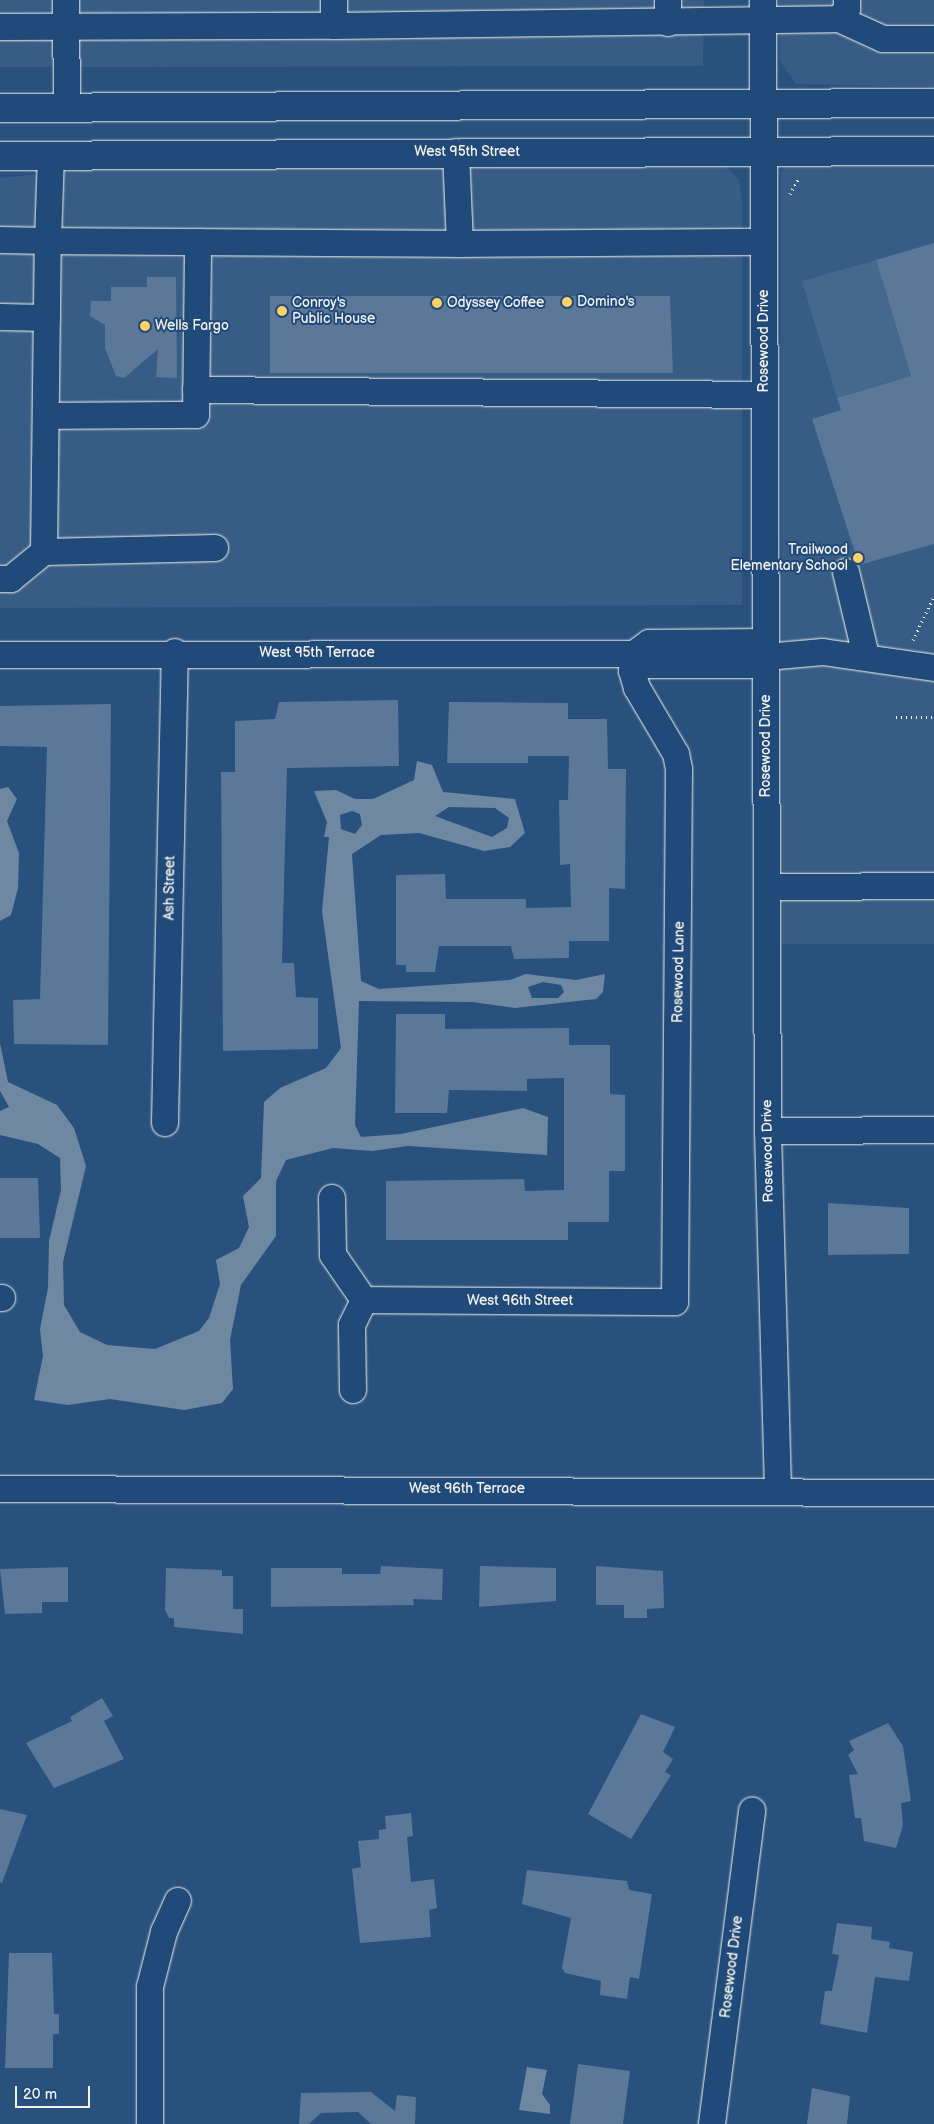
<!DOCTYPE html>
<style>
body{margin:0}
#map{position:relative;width:934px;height:2124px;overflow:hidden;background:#28517e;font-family:"Balsamiq Sans",sans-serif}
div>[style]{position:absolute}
.built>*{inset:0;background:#375d86}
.green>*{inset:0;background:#45688e}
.water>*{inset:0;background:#6e88a2}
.building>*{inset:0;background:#5b7899}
.path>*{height:3px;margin-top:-1.5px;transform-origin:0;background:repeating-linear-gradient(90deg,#f4f1e8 0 1px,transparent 0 5px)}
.roads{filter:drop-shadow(0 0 1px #f4f1e8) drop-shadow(0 0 1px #f4f1e8)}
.minor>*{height:26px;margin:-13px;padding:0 13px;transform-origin:13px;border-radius:13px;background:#1f4a7a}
.major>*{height:28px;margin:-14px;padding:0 14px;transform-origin:14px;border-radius:14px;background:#1f4a7a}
.dots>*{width:14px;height:14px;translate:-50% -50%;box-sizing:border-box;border:2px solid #1f4a7a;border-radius:50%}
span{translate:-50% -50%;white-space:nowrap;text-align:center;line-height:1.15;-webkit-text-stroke:4px #1f4a7a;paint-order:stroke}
.street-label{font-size:14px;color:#f4f1e8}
.poi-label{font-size:14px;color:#f4f1e8}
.left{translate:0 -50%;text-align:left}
.right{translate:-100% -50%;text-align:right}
.scale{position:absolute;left:15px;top:2086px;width:75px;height:22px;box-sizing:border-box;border:2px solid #f4f1e8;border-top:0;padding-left:6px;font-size:15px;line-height:18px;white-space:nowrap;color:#f4f1e8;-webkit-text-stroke:4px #1f4a7a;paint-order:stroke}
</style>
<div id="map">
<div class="built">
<div style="clip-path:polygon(0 0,704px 0,703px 66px,0 67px)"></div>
<div style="clip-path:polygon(778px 0,934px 0,934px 87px,796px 84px,780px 61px)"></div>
<div style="clip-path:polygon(934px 160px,934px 944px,782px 944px,781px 173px,787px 163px)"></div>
<div style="clip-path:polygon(725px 166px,739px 179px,742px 201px,742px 605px,0 608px,0 178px,92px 169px)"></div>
</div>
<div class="green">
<div style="clip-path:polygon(876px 260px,911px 376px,837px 398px,802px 281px)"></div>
</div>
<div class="water">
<div style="clip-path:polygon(evenodd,417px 761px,432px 765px,443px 792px,515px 799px,525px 833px,510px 847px,484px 851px,419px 833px,381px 835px,352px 854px,361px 981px,379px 989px,510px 980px,526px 974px,576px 980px,605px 974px,603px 992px,596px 999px,515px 1008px,472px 1002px,359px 1001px,355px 1125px,361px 1137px,401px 1134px,523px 1108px,548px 1117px,547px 1155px,408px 1146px,372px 1151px,333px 1148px,286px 1160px,276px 1181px,276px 1236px,241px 1285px,230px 1340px,233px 1389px,222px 1403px,184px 1410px,110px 1399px,68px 1405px,34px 1400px,43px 1356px,40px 1329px,48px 1288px,49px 1241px,61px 1190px,60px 1158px,38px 1144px,0 1135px,0 1111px,9px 1107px,0 1091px,0 1043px,8px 1082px,57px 1105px,74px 1128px,86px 1166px,63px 1262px,64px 1305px,80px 1332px,107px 1345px,155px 1349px,199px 1331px,209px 1318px,220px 1284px,216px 1260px,239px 1248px,249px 1227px,243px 1196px,261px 1178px,264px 1102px,280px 1088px,326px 1068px,341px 1048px,322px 911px,329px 837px,324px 837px,327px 822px,314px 791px,336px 790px,355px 799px,373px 799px,414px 780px,417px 761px,449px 807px,495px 808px,509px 818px,507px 828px,492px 837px,435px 816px,449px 807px,417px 761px,352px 811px,360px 814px,362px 825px,355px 834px,341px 829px,340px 815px,352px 811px,417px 761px,543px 982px,561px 985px,564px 992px,558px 998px,532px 998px,528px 987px,543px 982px)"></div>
<div style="clip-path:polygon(8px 787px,17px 799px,7px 821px,19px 853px,18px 888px,11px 915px,0 921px,0 789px)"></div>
<div style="clip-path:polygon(527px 2067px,547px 2070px,542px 2094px,550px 2105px,550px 2114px,519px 2110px)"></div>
</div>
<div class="building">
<div style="clip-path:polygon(934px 243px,934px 544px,859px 565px,812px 419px,841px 410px,837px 398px,911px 376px,876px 260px)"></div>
<div style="clip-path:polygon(147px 277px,176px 277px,177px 378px,156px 377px,158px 349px,124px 378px,116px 376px,105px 348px,105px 325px,90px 316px,91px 301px,111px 301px,111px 287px,147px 287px)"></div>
<div style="clip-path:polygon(270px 296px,670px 296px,673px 373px,270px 373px)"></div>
<div style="clip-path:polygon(398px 700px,399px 766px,287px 768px,282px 963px,294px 963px,296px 997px,318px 998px,318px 1049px,223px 1051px,221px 772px,235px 772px,235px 721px,275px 719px,279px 702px)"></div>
<div style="clip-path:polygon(449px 702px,568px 703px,568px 719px,607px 719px,608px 769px,626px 769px,625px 889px,609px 888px,609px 941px,569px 941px,569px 958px,514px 959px,511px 946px,439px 946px,435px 972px,406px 972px,406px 965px,396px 965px,396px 875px,445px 874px,446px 899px,526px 899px,526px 908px,571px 907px,570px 864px,560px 865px,559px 800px,568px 800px,569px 756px,528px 756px,528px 763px,447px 763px)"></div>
<div style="clip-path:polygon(111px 704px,108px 1045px,14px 1044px,13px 1000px,40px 999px,47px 747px,0 746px,0 706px)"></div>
<div style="clip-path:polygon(396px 1014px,445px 1014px,445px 1029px,569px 1028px,569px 1045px,610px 1045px,610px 1094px,625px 1095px,625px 1171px,609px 1171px,609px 1222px,568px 1222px,568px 1240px,386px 1240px,386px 1181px,524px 1179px,525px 1191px,564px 1190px,564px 1078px,527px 1079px,527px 1091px,449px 1090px,447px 1113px,395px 1113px)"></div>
<div style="clip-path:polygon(0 1178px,38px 1178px,40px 1238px,0 1238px)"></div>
<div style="clip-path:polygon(828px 1203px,909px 1208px,909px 1254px,828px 1255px)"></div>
<div style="clip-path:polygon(381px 1566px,443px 1569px,442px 1600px,413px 1599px,414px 1605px,271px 1607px,271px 1568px,342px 1568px,342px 1574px,380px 1574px)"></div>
<div style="clip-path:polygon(480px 1566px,556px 1568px,556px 1601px,479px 1607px)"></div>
<div style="clip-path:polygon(596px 1566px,663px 1571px,664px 1608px,647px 1609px,647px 1618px,624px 1618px,624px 1605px,596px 1605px)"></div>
<div style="clip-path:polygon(68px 1567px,68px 1602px,42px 1602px,42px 1613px,5px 1614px,0 1569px)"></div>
<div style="clip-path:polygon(166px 1568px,222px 1570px,222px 1576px,233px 1576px,233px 1609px,243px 1609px,243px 1634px,174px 1627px,174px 1618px,169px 1618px,165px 1610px)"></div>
<div style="clip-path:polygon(102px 1698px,113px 1716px,104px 1721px,124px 1759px,54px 1788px,26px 1743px,72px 1721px,70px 1717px)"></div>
<div style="clip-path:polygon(641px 1714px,675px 1727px,663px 1752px,673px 1759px,665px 1772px,671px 1775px,631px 1839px,588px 1814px)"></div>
<div style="clip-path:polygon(888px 1723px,903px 1746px,911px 1801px,901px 1803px,903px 1825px,896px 1848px,864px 1841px,861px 1818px,855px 1818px,849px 1775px,858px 1774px,848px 1755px,854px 1750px,849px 1741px)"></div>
<div style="clip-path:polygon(0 1809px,27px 1815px,2px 1883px,0 1882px)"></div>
<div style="clip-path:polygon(411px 1813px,413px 1836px,407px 1837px,411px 1882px,434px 1879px,437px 1908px,429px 1910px,431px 1937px,360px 1943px,352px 1869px,361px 1867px,358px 1841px,379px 1839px,379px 1830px,386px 1829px,385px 1816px)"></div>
<div style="clip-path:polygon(527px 1870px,627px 1881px,629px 1890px,652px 1894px,639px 1979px,630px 1977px,627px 1999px,600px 1995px,601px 1981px,565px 1973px,562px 1968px,571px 1918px,522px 1904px)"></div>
<div style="clip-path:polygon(837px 1923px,872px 1927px,871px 1939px,890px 1942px,889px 1948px,913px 1952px,909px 1981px,875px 1977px,867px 2033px,820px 2024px,825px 1991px,832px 1991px,839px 1955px,832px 1954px)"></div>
<div style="clip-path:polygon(9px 1953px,52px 1953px,54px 2014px,59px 2014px,59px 2034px,53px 2034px,53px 2068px,5px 2068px)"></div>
<div style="clip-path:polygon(578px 2064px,630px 2071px,623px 2124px,570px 2124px)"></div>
<div style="clip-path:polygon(812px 2088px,850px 2096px,847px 2124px,807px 2124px)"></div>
<div style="clip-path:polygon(371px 2092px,395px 2111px,397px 2095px,416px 2097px,415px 2124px,371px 2124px,358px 2112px,321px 2113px,309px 2124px,299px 2124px,301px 2093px)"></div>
</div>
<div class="path">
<div style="left:790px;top:194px;width:18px;rotate:-61deg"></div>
<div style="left:913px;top:640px;width:49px;rotate:-64.5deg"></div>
<div style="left:896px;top:717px;width:38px"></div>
</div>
<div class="roads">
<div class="minor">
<div style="left:66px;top:0;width:107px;rotate:89.5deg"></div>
<div style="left:668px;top:0;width:23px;rotate:90deg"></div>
<div style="left:763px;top:0;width:1131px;rotate:89.75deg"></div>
<div style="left:768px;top:1131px;width:360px;rotate:88.4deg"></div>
<div style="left:839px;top:19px;width:48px;rotate:24.4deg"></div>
<div style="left:883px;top:39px;width:51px"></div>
<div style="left:334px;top:26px;width:505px;rotate:-0.79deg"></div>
<div style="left:839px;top:19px;width:13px;rotate:-51deg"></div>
<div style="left:847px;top:9px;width:9px;rotate:-90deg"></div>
<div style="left:0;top:27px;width:334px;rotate:-0.2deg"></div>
<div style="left:334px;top:26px;width:26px;rotate:-90deg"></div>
<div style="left:0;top:240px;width:48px;rotate:1.2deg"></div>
<div style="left:48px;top:241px;width:86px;rotate:-88deg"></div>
<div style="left:460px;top:244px;width:304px;rotate:-0.4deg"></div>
<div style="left:0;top:317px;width:47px;rotate:1.2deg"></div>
<div style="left:196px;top:390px;width:569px;rotate:0.5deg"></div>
<div style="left:46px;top:416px;width:150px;rotate:-0.4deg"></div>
<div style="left:196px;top:415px;width:173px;rotate:-89.3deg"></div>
<div style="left:215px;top:548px;width:171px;rotate:178.7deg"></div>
<div style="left:44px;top:552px;width:311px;rotate:-89.3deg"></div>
<div style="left:48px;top:241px;width:412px;rotate:0.4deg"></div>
<div style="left:460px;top:244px;width:92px;rotate:-92.5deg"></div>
<div style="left:846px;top:572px;width:86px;rotate:76.6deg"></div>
<div style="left:0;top:579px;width:11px"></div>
<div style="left:11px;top:579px;width:43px;rotate:-39.3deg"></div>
<div style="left:634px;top:654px;width:19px;rotate:-36deg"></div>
<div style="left:649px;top:643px;width:117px;rotate:-0.5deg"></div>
<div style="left:0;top:655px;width:634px;rotate:-0.09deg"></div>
<div style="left:634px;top:654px;width:19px;rotate:35deg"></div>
<div style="left:650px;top:665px;width:116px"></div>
<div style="left:766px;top:657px;width:57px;rotate:-5deg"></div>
<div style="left:823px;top:652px;width:112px;rotate:8.2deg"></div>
<div style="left:767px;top:887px;width:167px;rotate:-0.3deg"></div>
<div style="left:165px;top:1123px;width:471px;rotate:-88.8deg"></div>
<div style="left:768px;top:1131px;width:166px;rotate:-0.3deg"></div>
<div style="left:332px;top:1198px;width:57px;rotate:89deg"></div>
<div style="left:333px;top:1255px;width:55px;rotate:55.4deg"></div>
<div style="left:0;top:1298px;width:2px"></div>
<div style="left:364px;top:1300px;width:311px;rotate:0.4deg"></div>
<div style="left:675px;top:1302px;width:533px;rotate:-89.57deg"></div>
<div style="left:679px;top:769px;width:15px;rotate:-101deg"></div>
<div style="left:676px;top:754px;width:77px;rotate:-120.6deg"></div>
<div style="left:637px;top:688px;width:18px;rotate:-106deg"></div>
<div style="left:632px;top:671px;width:17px;rotate:-83deg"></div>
<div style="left:353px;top:1390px;width:65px;rotate:-90.9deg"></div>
<div style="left:352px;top:1325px;width:28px;rotate:-64deg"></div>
<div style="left:0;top:1489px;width:934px;rotate:0.25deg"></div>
<div style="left:150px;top:2124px;width:137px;rotate:-90deg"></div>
<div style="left:150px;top:1987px;width:57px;rotate:-75.7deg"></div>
<div style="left:164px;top:1932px;width:34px;rotate:-66deg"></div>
<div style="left:712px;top:2124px;width:316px;rotate:-82.7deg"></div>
</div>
<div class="major">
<div style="left:0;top:108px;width:934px;rotate:-0.31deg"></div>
<div style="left:0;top:156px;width:934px;rotate:-0.31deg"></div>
</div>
</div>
<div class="dots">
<div style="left:567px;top:302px;background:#ffd166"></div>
<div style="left:437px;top:303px;background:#ffd166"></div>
<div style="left:282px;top:311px;background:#ffd166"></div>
<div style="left:145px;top:326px;background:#ffd166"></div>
<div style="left:858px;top:558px;background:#ffd166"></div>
</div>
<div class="street-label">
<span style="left:467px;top:152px">West 95th Street</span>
<span style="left:764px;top:341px;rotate:-90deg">Rosewood Drive</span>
<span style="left:317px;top:653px">West 95th Terrace</span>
<span style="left:766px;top:746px;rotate:-90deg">Rosewood Drive</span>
<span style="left:170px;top:888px;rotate:-89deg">Ash Street</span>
<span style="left:679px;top:972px;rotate:-89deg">Rosewood Lane</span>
<span style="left:768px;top:1151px;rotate:-91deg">Rosewood Drive</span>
<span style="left:520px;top:1301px">West 96th Street</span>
<span style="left:467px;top:1489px">West 96th Terrace</span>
<span style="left:732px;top:1967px;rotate:-83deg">Rosewood Drive</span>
</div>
<div class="poi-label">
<span class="left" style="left:577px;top:302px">Domino's</span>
<span class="left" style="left:292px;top:311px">Conroy's<br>Public House</span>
<span class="left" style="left:447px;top:303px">Odyssey Coffee</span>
<span class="left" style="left:155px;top:326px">Wells Fargo</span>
<span class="right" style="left:848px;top:558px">Trailwood<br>Elementary School</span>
</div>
<div class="scale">20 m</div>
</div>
